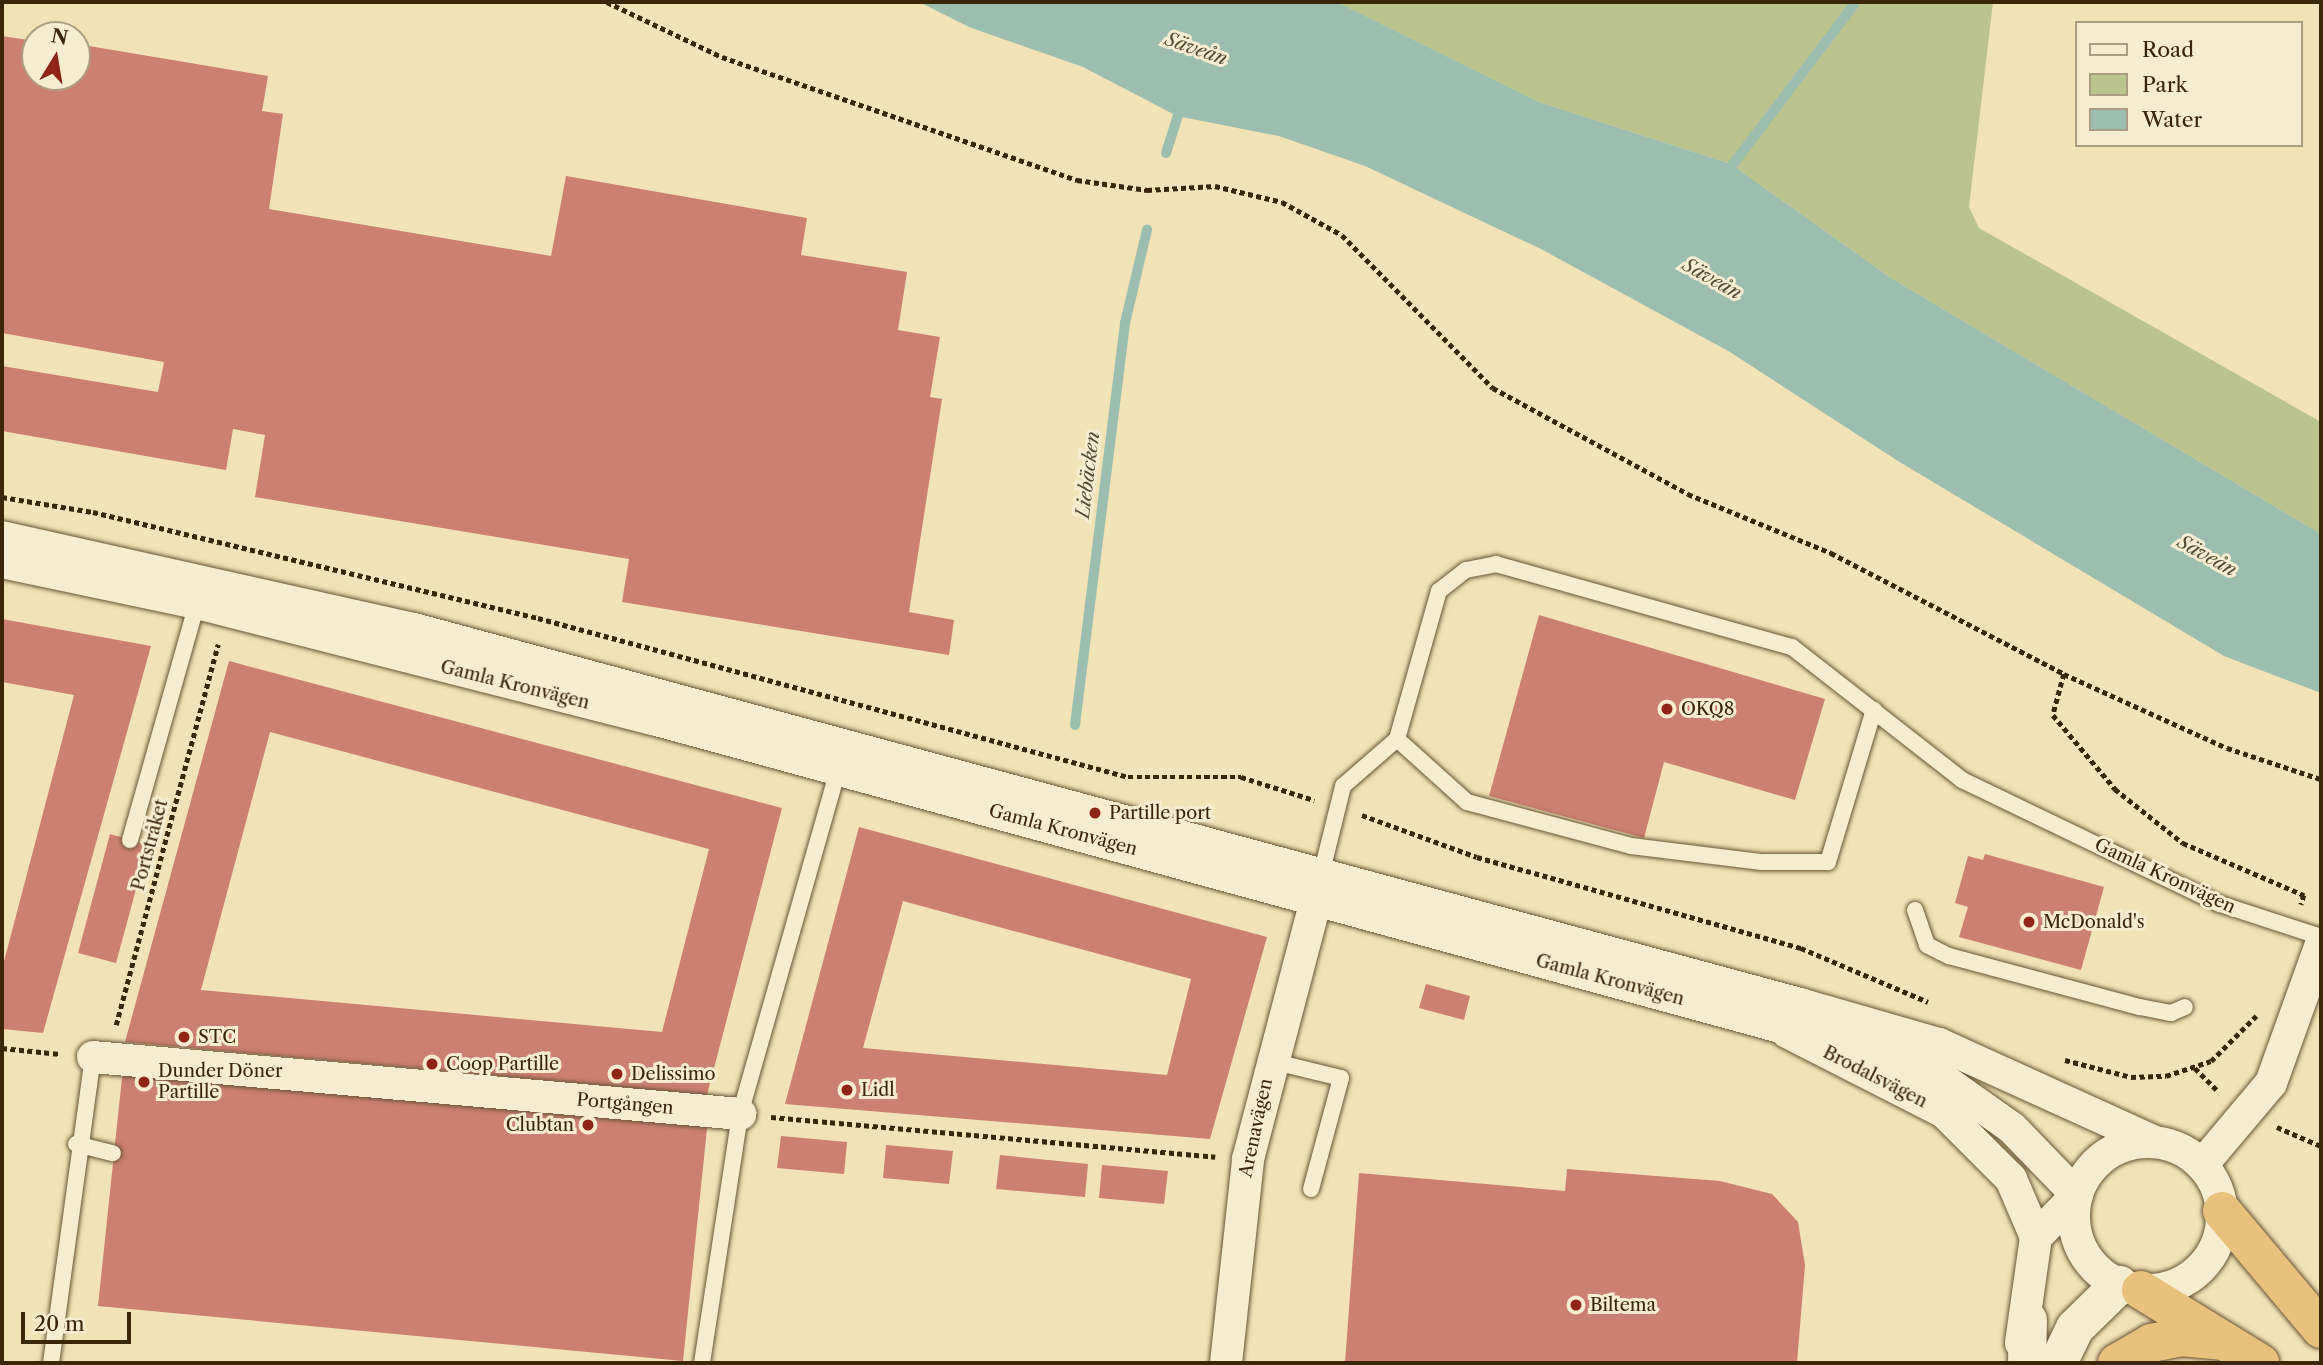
<!DOCTYPE html>
<meta charset="utf-8">
<style>
body{margin:0}
#map{position:relative;width:2323px;height:1365px;overflow:hidden;background:#f1e2b7;font-family:"Libre Caslon Text",serif}
div>[style]{position:absolute}
.green>*{inset:0;background:#bbc38e}
.water>*{inset:0;background:#9bbeae}
.stream>*{height:10px;margin:-5px;padding:0 5px;transform-origin:5px;border-radius:5px;background:#9bbeae}
.building>*{inset:0;background:#cc7f73}
.path>*{height:4.5px;margin-top:-2.25px;transform-origin:0;background:repeating-linear-gradient(90deg,#3b260a 0 5px,transparent 0 8.5px)}
.roads{filter:drop-shadow(0 0 2px #685535) drop-shadow(0 0 2px #685535)}
.lane>*{height:16px;margin:-8px;padding:0 8px;transform-origin:8px;border-radius:8px;background:#f6ecd0}
.street>*{height:32px;margin:-16px;padding:0 16px;transform-origin:16px;border-radius:16px;background:#f6ecd0}
.street>.ring{margin:-16px;padding:0;box-sizing:content-box;background:none;border:32px solid #f6ecd0;border-radius:50%}
.secondary>*{height:38px;margin:-19px;padding:0 19px;transform-origin:19px;border-radius:19px;background:#f6ecd0}
.highway>*{height:38px;margin:-19px;padding:0 19px;transform-origin:19px;border-radius:19px;background:#e8c17c}
.dots>*{width:19px;height:19px;translate:-50% -50%;box-sizing:border-box;border:4px solid #f6ecd0;border-radius:50%}
span{translate:-50% -50%;white-space:nowrap;text-align:center;line-height:1.15;-webkit-text-stroke:6px #f6ecd0;paint-order:stroke}
.street-label{font-size:18px;color:#3b260a}
.poi-label{font-size:18px;color:#3b260a}
.left{translate:0 -50%;text-align:left}
.right{translate:-100% -50%;text-align:right}
.water-label{font-size:19px;color:#534c33;font-style:italic}
.frame{position:absolute;inset:0;border:4px solid #3b260a;pointer-events:none}
.legend{position:absolute;left:2075px;top:21px;width:228px;height:126px;box-sizing:border-box;background:#f6ecd0;border:2px solid #ab9d81;margin:0;padding:9px 12px;list-style:none;font-size:21px;color:#3b260a}
.legend li{display:flex;align-items:center;gap:14px;height:35px}
.legend b{width:35px;border:2px solid #ab9d81}
.north{position:absolute;left:21px;top:21px;width:70px;height:70px;box-sizing:border-box;background:#f6ecd0;border:2px solid #ab9d81;border-radius:50%;rotate:11deg;font-size:19px;font-weight:700;line-height:28px;text-align:center;color:#3b260a}
.north::after{content:'';display:block;margin:auto;width:24px;height:32px;background:#8f2418;clip-path:polygon(50% 0,100% 100%,50% 72%,0 100%)}
.scale{position:absolute;left:21px;top:1312px;width:110px;height:32px;box-sizing:border-box;border:4px solid #3b260a;border-top:0;padding-left:9px;font-size:21px;line-height:24px;white-space:nowrap;color:#3b260a;-webkit-text-stroke:5px #f6ecd0;paint-order:stroke}
</style>
<div id="map">
<div class="green">
<div style="clip-path:polygon(1337px 2px,1993px 2px,1969px 207px,1979px 228px,2321px 422px,2321px 534px,1891px 278px,1731px 164px,1539px 102px)"></div>
</div>
<div class="water">
<div style="clip-path:polygon(919px 2px,1337px 2px,1539px 102px,1731px 164px,1891px 278px,2321px 534px,2321px 693px,2224px 656px,1898px 461px,1730px 352px,1541px 249px,1365px 166px,1279px 136px,1177px 116px,1083px 67px,969px 27px)"></div>
</div>
<div class="stream">
<div style="left:1166px;top:153px;width:52px;rotate:-72.3deg"></div>
<div style="left:1724px;top:176px;width:215px;rotate:-52.8deg"></div>
<div style="left:1075px;top:725px;width:405px;rotate:-82.9deg"></div>
<div style="left:1125px;top:323px;width:96px;rotate:-76.7deg"></div>
</div>
<div class="building">
<div style="clip-path:polygon(2px 36px,35px 41px,35px 77px,77px 77px,77px 44px,268px 76px,262px 111px,283px 114px,269px 209px,551px 256px,566px 176px,807px 218px,801px 255px,907px 272px,898px 330px,940px 337px,930px 397px,942px 399px,909px 612px,954px 620px,949px 655px,622px 602px,629px 559px,255px 497px,265px 435px,233px 429px,226px 470px,2px 431px,2px 366px,158px 392px,164px 362px,2px 333px)"></div>
<div style="clip-path:polygon(1539px 615px,1825px 699px,1795px 800px,1664px 762px,1644px 838px,1489px 796px)"></div>
<div style="clip-path:polygon(2px 619px,151px 646px,43px 1033px,2px 1029px,2px 969px,74px 695px,2px 682px)"></div>
<div style="clip-path:polygon(evenodd,229px 661px,782px 808px,707px 1095px,125px 1042px,229px 661px,270px 732px,709px 849px,662px 1032px,201px 990px,270px 732px)"></div>
<div style="clip-path:polygon(evenodd,859px 827px,1267px 937px,1210px 1139px,785px 1104px,859px 827px,903px 901px,1191px 979px,1167px 1075px,863px 1048px,903px 901px)"></div>
<div style="clip-path:polygon(110px 834px,148px 845px,116px 963px,78px 953px)"></div>
<div style="clip-path:polygon(1985px 854px,2104px 887px,2081px 970px,1959px 937px,1968px 907px,1955px 903px,1968px 856px,1983px 860px)"></div>
<div style="clip-path:polygon(1426px 984px,1470px 996px,1464px 1020px,1419px 1008px)"></div>
<div style="clip-path:polygon(123px 1068px,708px 1119px,683px 1361px,98px 1306px)"></div>
<div style="clip-path:polygon(781px 1136px,847px 1142px,844px 1174px,777px 1168px)"></div>
<div style="clip-path:polygon(886px 1145px,953px 1151px,949px 1184px,883px 1178px)"></div>
<div style="clip-path:polygon(1000px 1155px,1088px 1164px,1085px 1197px,996px 1189px)"></div>
<div style="clip-path:polygon(1102px 1165px,1168px 1171px,1164px 1204px,1099px 1198px)"></div>
<div style="clip-path:polygon(1567px 1169px,1720px 1181px,1772px 1194px,1798px 1222px,1805px 1265px,1797px 1363px,1345px 1363px,1359px 1173px,1565px 1191px)"></div>
</div>
<div class="path">
<div style="left:607px;top:2px;width:127px;rotate:25.6deg"></div>
<div style="left:722px;top:57px;width:376px;rotate:19.1deg"></div>
<div style="left:1077px;top:180px;width:71px;rotate:8.1deg"></div>
<div style="left:1147px;top:190px;width:68px;rotate:-3.4deg"></div>
<div style="left:1215px;top:186px;width:69px;rotate:13.4deg"></div>
<div style="left:1282px;top:202px;width:68px;rotate:28.8deg"></div>
<div style="left:1342px;top:235px;width:215px;rotate:45.4deg"></div>
<div style="left:1493px;top:388px;width:222px;rotate:28.5deg"></div>
<div style="left:1688px;top:494px;width:155px;rotate:22.4deg"></div>
<div style="left:1831px;top:553px;width:263px;rotate:27.4deg"></div>
<div style="left:2064px;top:674px;width:179px;rotate:24.4deg"></div>
<div style="left:2227px;top:748px;width:99px;rotate:18.3deg"></div>
<div style="left:2px;top:497px;width:92px;rotate:9.4deg"></div>
<div style="left:93px;top:512px;width:457px;rotate:13.4deg"></div>
<div style="left:538px;top:618px;width:611px;rotate:15.08deg"></div>
<div style="left:1128px;top:777px;width:113px"></div>
<div style="left:1241px;top:777px;width:77px;rotate:17.5deg"></div>
<div style="left:2064px;top:674px;width:42px;rotate:105deg"></div>
<div style="left:2053px;top:715px;width:97px;rotate:50deg"></div>
<div style="left:2115px;top:789px;width:87px;rotate:38.5deg"></div>
<div style="left:2183px;top:843px;width:132px;rotate:23.3deg"></div>
<div style="left:2304px;top:895px;width:10px;rotate:107deg"></div>
<div style="left:1362px;top:815px;width:122px;rotate:20.1deg"></div>
<div style="left:1477px;top:857px;width:337px;rotate:15.7deg"></div>
<div style="left:1801px;top:948px;width:138px;rotate:23deg"></div>
<div style="left:116px;top:1025px;width:394px;rotate:-75deg"></div>
<div style="left:2px;top:1048px;width:58px;rotate:5.9deg"></div>
<div style="left:2065px;top:1060px;width:68px;rotate:14.4deg"></div>
<div style="left:2131px;top:1077px;width:35px;rotate:-2deg"></div>
<div style="left:2166px;top:1076px;width:47px;rotate:-18.4deg"></div>
<div style="left:2211px;top:1061px;width:64px;rotate:-45deg"></div>
<div style="left:2195px;top:1068px;width:34px;rotate:45deg"></div>
<div style="left:771px;top:1117px;width:446px;rotate:5.1deg"></div>
<div style="left:2277px;top:1127px;width:48px;rotate:23.4deg"></div>
</div>
<div class="roads">
<div class="lane">
<div style="left:1397px;top:739px;width:94px;rotate:42deg"></div>
<div style="left:1467px;top:802px;width:170px;rotate:15deg"></div>
<div style="left:1631px;top:846px;width:132px;rotate:7deg"></div>
<div style="left:1762px;top:862px;width:66px"></div>
<div style="left:1828px;top:862px;width:159px;rotate:-73.2deg"></div>
<div style="left:130px;top:840px;width:249px;rotate:-74.2deg"></div>
<div style="left:1322px;top:871px;width:88px;rotate:-76.1deg"></div>
<div style="left:1343px;top:786px;width:72px;rotate:-41deg"></div>
<div style="left:1397px;top:739px;width:154px;rotate:-74.2deg"></div>
<div style="left:1439px;top:591px;width:34px;rotate:-38deg"></div>
<div style="left:1466px;top:570px;width:31px;rotate:-11deg"></div>
<div style="left:1496px;top:564px;width:307px;rotate:15.7deg"></div>
<div style="left:1792px;top:647px;width:216px;rotate:38deg"></div>
<div style="left:1962px;top:780px;width:286px;rotate:25.7deg"></div>
<div style="left:2220px;top:904px;width:106px;rotate:18.1deg"></div>
<div style="left:1915px;top:910px;width:37px;rotate:71deg"></div>
<div style="left:1927px;top:945px;width:25px;rotate:27deg"></div>
<div style="left:1949px;top:956px;width:198px;rotate:15deg"></div>
<div style="left:2140px;top:1007px;width:32px;rotate:11deg"></div>
<div style="left:2171px;top:1013px;width:15px;rotate:-23deg"></div>
<div style="left:1271px;top:1061px;width:72px;rotate:13.7deg"></div>
<div style="left:1341px;top:1078px;width:115px;rotate:105.1deg"></div>
<div style="left:76px;top:1144px;width:38px;rotate:14deg"></div>
<div style="left:51px;top:1363px;width:309px;rotate:-82.2deg"></div>
<div style="left:702px;top:1363px;width:252px;rotate:-81.3deg"></div>
<div style="left:740px;top:1114px;width:361px;rotate:-74.1deg"></div>
</div>
<div class="street">
<div style="left:2px;top:537px;width:422px;rotate:12.6deg"></div>
<div style="left:414px;top:629px;width:1436px;rotate:15.14deg"></div>
<div style="left:1800px;top:1004px;width:145px;rotate:16.1deg"></div>
<div style="left:1939px;top:1044px;width:237px;rotate:24.4deg"></div>
<div style="left:2px;top:562px;width:199px;rotate:11.9deg"></div>
<div style="left:197px;top:603px;width:471px;rotate:14.3deg"></div>
<div style="left:653px;top:719px;width:1165px;rotate:15.28deg"></div>
<div style="left:1777px;top:1026px;width:61px;rotate:4.7deg"></div>
<div style="left:1838px;top:1031px;width:43px;rotate:18.9deg"></div>
<div style="left:1879px;top:1045px;width:57px;rotate:26.1deg"></div>
<div style="left:1930px;top:1070px;width:100px;rotate:35.3deg"></div>
<div style="left:2012px;top:1128px;width:93px;rotate:45.9deg"></div>
<div style="left:2077px;top:1195px;width:59px;rotate:134.3deg"></div>
<div style="left:1787px;top:1032px;width:176px;rotate:27deg"></div>
<div style="left:1944px;top:1112px;width:95px;rotate:45deg"></div>
<div style="left:2011px;top:1179px;width:63px;rotate:66.7deg"></div>
<div style="left:2036px;top:1237px;width:107px;rotate:98.1deg"></div>
<div style="left:93px;top:1057px;width:650px;rotate:5.03deg"></div>
<div class="ring" style="left:2074px;top:1142px;width:116px;height:116px"></div>
<div style="left:2202px;top:1165px;width:107px;rotate:-49.9deg"></div>
<div style="left:2271px;top:1083px;width:148px;rotate:-70.2deg"></div>
<div style="left:1226px;top:1363px;width:205px;rotate:-83.8deg"></div>
<div style="left:1248px;top:1159px;width:288px;rotate:-75.3deg"></div>
</div>
<div class="secondary">
<div style="left:2027px;top:1363px;width:43px;rotate:-88.7deg"></div>
<div style="left:2058px;top:1363px;width:39px;rotate:-64deg"></div>
<div style="left:2075px;top:1328px;width:62px;rotate:-44.3deg"></div>
</div>
<div class="highway">
<div style="left:2222px;top:1211px;width:154px;rotate:50deg"></div>
<div style="left:2141px;top:1290px;width:140px;rotate:31.5deg"></div>
<div style="left:2117px;top:1363px;width:39px;rotate:-30deg"></div>
<div style="left:2151px;top:1343px;width:31px;rotate:-11deg"></div>
<div style="left:2181px;top:1337px;width:43px;rotate:5.3deg"></div>
</div>
</div>
<div class="dots">
<div style="left:1667px;top:709px;background:#8f2418"></div>
<div style="left:1095px;top:813px;background:#8f2418"></div>
<div style="left:2029px;top:922px;background:#8f2418"></div>
<div style="left:184px;top:1037px;background:#8f2418"></div>
<div style="left:432px;top:1064px;background:#8f2418"></div>
<div style="left:617px;top:1074px;background:#8f2418"></div>
<div style="left:144px;top:1082px;background:#8f2418"></div>
<div style="left:847px;top:1090px;background:#8f2418"></div>
<div style="left:588px;top:1125px;background:#8f2418"></div>
<div style="left:1576px;top:1305px;background:#8f2418"></div>
</div>
<div class="street-label">
<span style="left:515px;top:685px;rotate:14deg">Gamla Kronvägen</span>
<span style="left:1063px;top:830px;rotate:15deg">Gamla Kronvägen</span>
<span style="left:150px;top:845px;rotate:-75deg">Portstråket</span>
<span style="left:2165px;top:876px;rotate:25deg">Gamla Kronvägen</span>
<span style="left:1610px;top:980px;rotate:15deg">Gamla Kronvägen</span>
<span style="left:1875px;top:1077px;rotate:27deg">Brodalsvägen</span>
<span style="left:625px;top:1104px;rotate:5deg">Portgången</span>
<span style="left:1256px;top:1128px;rotate:-78deg">Arenavägen</span>
</div>
<div class="poi-label">
<span class="left" style="left:1681px;top:709px">OKQ8</span>
<span class="left" style="left:1109px;top:813px">Partille port</span>
<span class="left" style="left:2043px;top:922px">McDonald's</span>
<span class="left" style="left:198px;top:1037px">STC</span>
<span class="left" style="left:446px;top:1064px">Coop Partille</span>
<span class="left" style="left:158px;top:1082px">Dunder Döner<br>Partille</span>
<span class="left" style="left:631px;top:1074px">Delissimo</span>
<span class="left" style="left:861px;top:1090px">Lidl</span>
<span class="right" style="left:574px;top:1125px">Clubtan</span>
<span class="left" style="left:1590px;top:1305px">Biltema</span>
</div>
<div class="water-label">
<span style="left:1196px;top:49px;rotate:19deg">Säveån</span>
<span style="left:1712px;top:279px;rotate:29deg">Säveån</span>
<span style="left:1088px;top:475px;rotate:-83deg">Liebäcken</span>
<span style="left:2207px;top:556px;rotate:29deg">Säveån</span>
</div>
<div class="frame"></div>
<ul class="legend">
<li><b style="height:9px;background:#f6ecd0"></b>Road</li>
<li><b style="height:19px;background:#bbc38e"></b>Park</li>
<li><b style="height:19px;background:#9bbeae"></b>Water</li>
</ul>
<div class="north">N</div>
<div class="scale">20 m</div>
</div>
